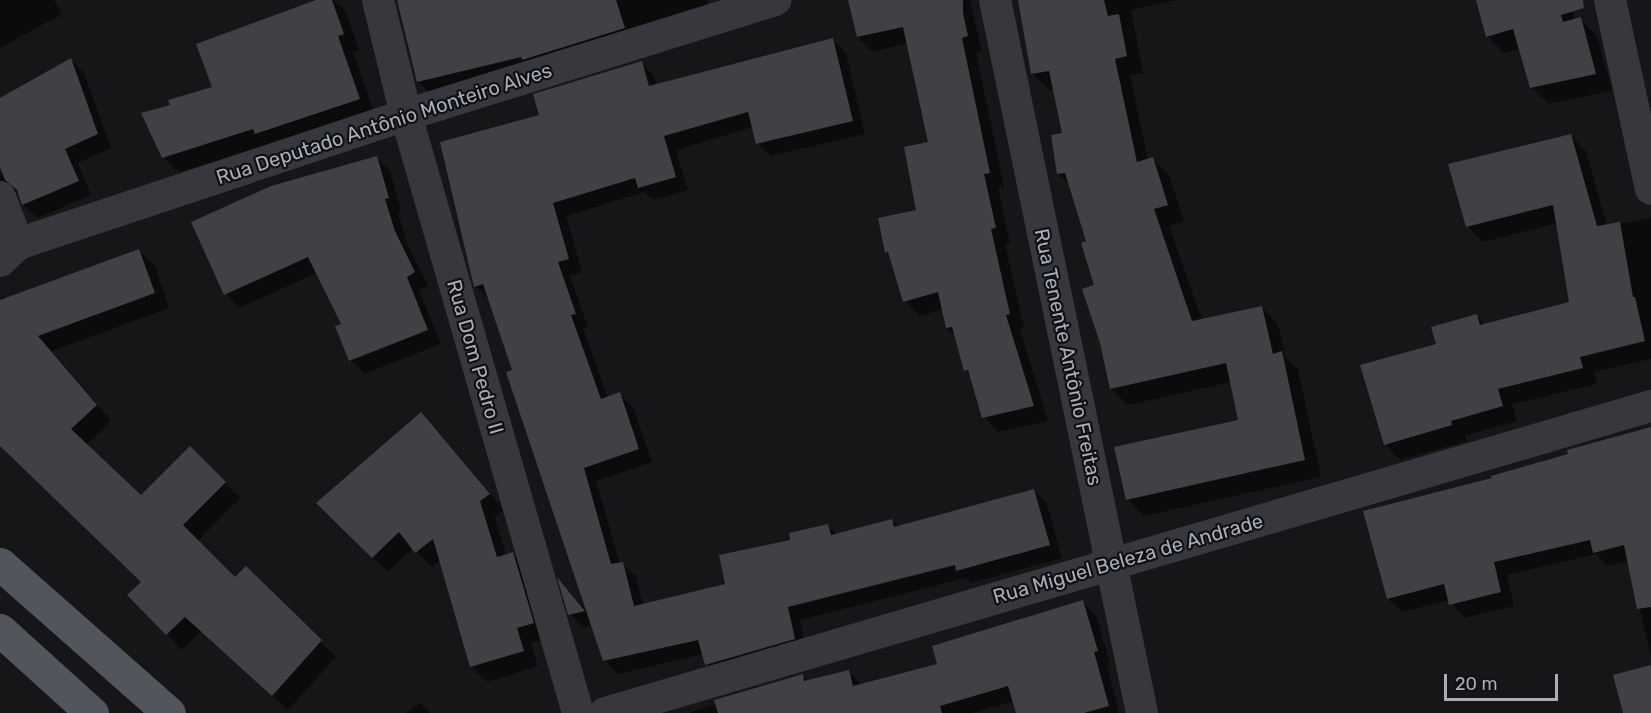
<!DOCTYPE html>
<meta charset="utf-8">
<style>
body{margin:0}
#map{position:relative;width:1651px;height:713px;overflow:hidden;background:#161618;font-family:Rubik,sans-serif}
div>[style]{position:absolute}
.shadow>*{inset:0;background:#0007}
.building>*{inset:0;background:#404145}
.minor>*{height:32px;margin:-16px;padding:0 16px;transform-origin:16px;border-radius:16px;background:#37383d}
.primary>*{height:33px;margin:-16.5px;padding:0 16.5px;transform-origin:16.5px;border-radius:16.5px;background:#53555c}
span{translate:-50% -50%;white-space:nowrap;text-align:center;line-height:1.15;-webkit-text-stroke:4.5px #111113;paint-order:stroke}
.street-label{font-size:20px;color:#a8adb8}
.scale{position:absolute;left:1444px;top:674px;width:114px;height:27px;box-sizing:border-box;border:3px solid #a8adb8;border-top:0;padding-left:8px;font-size:18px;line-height:21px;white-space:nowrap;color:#a8adb8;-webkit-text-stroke:4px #111113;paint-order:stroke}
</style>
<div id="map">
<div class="shadow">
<div style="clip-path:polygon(0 0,54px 0,62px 14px,0 48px)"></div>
<div style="clip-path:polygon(320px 0,334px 0,346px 12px,359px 50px,353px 52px,375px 115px,179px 172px,163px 157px,172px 107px,214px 88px)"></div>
<div style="clip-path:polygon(397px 0,707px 0,710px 9px,433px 96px,418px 82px)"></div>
<div style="clip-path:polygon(850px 0,970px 0,982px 51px,976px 52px,1004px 187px,998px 188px,1010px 243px,1005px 244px,1024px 328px,1020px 329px,1048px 421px,998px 432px,984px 417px,971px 376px,965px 370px,956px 337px,947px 328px,943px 309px,920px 316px,905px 301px,891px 257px,886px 252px,918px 211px,930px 143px,908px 43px,873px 52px,858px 37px)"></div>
<div style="clip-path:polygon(1019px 0,1176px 0,1131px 10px,1143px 73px,1130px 75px,1148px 160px,1153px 159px,1169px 175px,1184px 221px,1169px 226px,1202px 320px,1262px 307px,1278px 324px,1285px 357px,1298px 369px,1321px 477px,1144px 516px,1127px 499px,1240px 421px,1232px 382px,1128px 405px,1111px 389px,1088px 242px,1071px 186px,1058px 173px,1064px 135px,1054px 89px,1049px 90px,1033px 74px)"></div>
<div style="clip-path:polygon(1477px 0,1570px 0,1575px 20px,1580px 19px,1597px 36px,1612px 91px,1549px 104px,1532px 87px,1520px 49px,1504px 53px,1487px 36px)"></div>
<div style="clip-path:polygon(833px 40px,846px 53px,865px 134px,771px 156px,757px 143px,753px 127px,676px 150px,688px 190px,653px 200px,644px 192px,566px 216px,582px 272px,570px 276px,588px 327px,583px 328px,608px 398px,620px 394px,633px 407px,652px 462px,596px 481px,620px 564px,623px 563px,636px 577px,643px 605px,727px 585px,792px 541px,828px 526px,837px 535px,892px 520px,899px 527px,1034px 490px,1047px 504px,1062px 558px,971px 583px,966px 578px,800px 620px,807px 652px,720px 677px,706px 664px,704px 654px,618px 674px,605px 660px,593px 625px,583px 628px,570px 614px,561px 582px,589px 613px,514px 371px,489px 299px,475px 286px,541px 117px,641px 62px,654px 76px,657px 86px)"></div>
<div style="clip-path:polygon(71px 60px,84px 73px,111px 148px,78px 163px,91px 195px,37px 218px,23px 204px,18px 192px,7px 193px,0 199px,0 175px,4px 173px,0 163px,0 100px)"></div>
<div style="clip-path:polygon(1571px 136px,1586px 151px,1607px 226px,1651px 218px,1651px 359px,1594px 372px,1597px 384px,1512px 404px,1517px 421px,1465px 436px,1467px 441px,1400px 460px,1385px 444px,1438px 345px,1477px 316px,1486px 325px,1571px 303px,1557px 223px,1483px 242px,1468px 227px,1450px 166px)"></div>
<div style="clip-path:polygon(376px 157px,390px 171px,401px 211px,398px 212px,408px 246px,428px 286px,419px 290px,441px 344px,364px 374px,351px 360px,343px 325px,317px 273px,239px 308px,226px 294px)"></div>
<div style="clip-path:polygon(139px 251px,155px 266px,169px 308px,52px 351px,111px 421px,86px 445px,141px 498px,190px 448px,240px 498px,198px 541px,235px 579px,246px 568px,336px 657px,288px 710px,202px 631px,182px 650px,129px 595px,143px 582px,0 443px,0 299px,4px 296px,7px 299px)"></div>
<div style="clip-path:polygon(421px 414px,504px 510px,495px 517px,506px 556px,513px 554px,528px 569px,548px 638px,531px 643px,538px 666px,487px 682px,471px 666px,441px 560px,432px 567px,413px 548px,388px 572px,333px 519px)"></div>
<div style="clip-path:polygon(1651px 428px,1651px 657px,1629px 561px,1608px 566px,1596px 554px,1507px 575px,1514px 606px,1464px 618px,1449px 600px,1402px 612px,1388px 599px,1493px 479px)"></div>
<div style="clip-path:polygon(1082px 602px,1096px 615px,1110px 665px,1107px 666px,1119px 713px,1017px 713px,1014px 701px,973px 713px,689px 713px,802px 675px,808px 681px,848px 672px,862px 685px,939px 665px)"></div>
<div style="clip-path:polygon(420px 703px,430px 713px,406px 713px)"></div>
</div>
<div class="building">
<div style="clip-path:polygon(316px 0,332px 0,344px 34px,338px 36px,360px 99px,255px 134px,253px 129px,162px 158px,141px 113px,170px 105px,168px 100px,212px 87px,196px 44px)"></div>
<div style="clip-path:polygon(397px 0,616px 0,625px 28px,522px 60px,521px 57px,417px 82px)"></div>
<div style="clip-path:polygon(848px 0,963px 0,963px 13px,968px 36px,962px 38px,990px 173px,984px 174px,996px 228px,991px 229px,1010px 314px,1006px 315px,1034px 406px,982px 418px,968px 370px,964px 371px,952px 327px,946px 328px,938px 292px,903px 302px,888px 252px,885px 253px,878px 218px,916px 210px,904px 147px,928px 142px,903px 27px,857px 37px)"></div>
<div style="clip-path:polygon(1018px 0,1104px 0,1108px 16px,1119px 14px,1127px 56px,1115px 59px,1137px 162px,1153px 157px,1168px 205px,1154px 209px,1192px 321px,1262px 306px,1273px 354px,1282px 351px,1305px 460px,1126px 500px,1114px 447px,1238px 420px,1226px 363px,1110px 389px,1100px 343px,1082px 289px,1094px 285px,1081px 243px,1086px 241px,1065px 173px,1057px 174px,1051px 135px,1062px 133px,1049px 71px,1031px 74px)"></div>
<div style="clip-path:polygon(1476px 0,1583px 0,1584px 8px,1561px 15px,1563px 22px,1581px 17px,1596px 74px,1530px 88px,1513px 29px,1486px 37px)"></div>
<div style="clip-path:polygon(833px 38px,853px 121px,756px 144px,748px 112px,664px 136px,676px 177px,638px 188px,635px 178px,553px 203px,569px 259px,558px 262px,576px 314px,571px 315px,601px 399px,620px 392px,639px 449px,584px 468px,611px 564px,623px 562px,634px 606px,725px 584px,719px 555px,790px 540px,789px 533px,828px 524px,831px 535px,892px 519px,894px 527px,1034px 489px,1050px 545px,956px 571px,955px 565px,788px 607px,795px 639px,705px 665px,698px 640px,603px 661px,506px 372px,512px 370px,483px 284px,474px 287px,440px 142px,539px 115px,533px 94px,642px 61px,649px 86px)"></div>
<div style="clip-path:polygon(71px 58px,98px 134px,65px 149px,79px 181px,22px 205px,17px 190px,5px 180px,0 167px,0 98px)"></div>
<div style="clip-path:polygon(1571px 134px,1597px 226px,1620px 222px,1633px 297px,1635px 297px,1645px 341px,1580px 357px,1583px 368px,1498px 389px,1503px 406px,1451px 421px,1452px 425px,1384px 445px,1360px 365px,1436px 344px,1431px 327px,1477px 314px,1480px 325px,1569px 302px,1553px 205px,1466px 227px,1448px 164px)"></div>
<div style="clip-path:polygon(377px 156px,389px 198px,385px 199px,395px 231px,415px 272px,407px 277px,428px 330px,349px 361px,335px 326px,341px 324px,308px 257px,224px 295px,191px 222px,271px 186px)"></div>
<div style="clip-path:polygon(139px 249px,155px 293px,38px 336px,97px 405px,71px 429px,141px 495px,190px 446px,226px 482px,183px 525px,235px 577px,246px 566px,322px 640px,272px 696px,185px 617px,166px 635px,127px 595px,141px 582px,0 446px,0 300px)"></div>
<div style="clip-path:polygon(421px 412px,490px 494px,480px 501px,497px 557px,513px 552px,534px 623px,517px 628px,524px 651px,470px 667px,433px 539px,415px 553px,399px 532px,372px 558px,316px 503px)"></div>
<div style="clip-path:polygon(1651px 427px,1651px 607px,1637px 609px,1624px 545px,1593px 553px,1590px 540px,1494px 562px,1501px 592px,1449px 605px,1444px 584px,1387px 599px,1363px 511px,1492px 478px,1491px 476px,1568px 454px,1567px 450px)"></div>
<div style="clip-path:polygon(557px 577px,585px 611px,568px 615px)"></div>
<div style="clip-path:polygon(1083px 600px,1098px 651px,1094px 652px,1109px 706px,1084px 713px,1016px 713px,1008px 686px,940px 706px,942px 713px,718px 713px,714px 700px,803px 674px,804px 681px,849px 670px,853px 686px,937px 664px,932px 646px)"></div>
<div style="clip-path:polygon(1651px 665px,1651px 713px,1623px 713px,1613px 675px)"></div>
</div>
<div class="minor">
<div style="left:378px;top:0;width:118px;rotate:76.3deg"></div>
<div style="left:406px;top:115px;width:622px;rotate:73.95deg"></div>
<div style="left:995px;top:0;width:728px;rotate:78.35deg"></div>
<div style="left:1610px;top:0;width:193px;rotate:77.8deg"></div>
<div style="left:0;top:197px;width:50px;rotate:69deg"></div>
<div style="left:0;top:261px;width:25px;rotate:-43deg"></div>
<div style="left:18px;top:244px;width:409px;rotate:-18.4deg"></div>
<div style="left:406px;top:115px;width:387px;rotate:-17.3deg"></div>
<div style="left:605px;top:713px;width:1090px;rotate:-16.36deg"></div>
</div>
<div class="primary">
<div style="left:0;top:564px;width:225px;rotate:41.4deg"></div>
<div style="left:0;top:630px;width:124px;rotate:42.1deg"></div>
</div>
<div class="street-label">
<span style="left:384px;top:124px;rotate:-18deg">Rua Deputado Antônio Monteiro Alves</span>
<span style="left:475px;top:357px;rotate:74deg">Rua Dom Pedro II</span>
<span style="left:1068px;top:357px;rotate:78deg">Rua Tenente Antônio Freitas</span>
<span style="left:1128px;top:559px;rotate:-16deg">Rua Miguel Beleza de Andrade</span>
</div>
<div class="scale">20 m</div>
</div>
